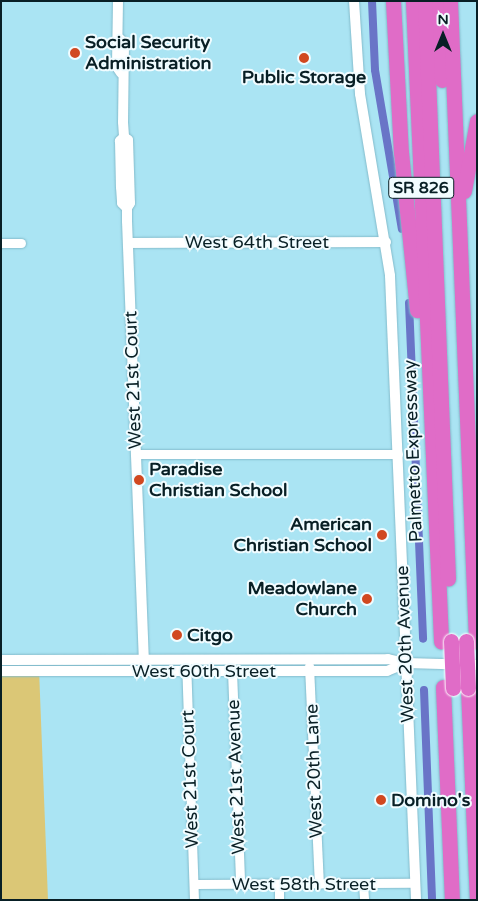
<!DOCTYPE html>
<style>
body{margin:0}
#map{position:relative;width:478px;height:901px;overflow:hidden;background:#aae4f3;font-family:"Varela Round",sans-serif}
div>[style]{position:absolute}
.green>*{inset:0;background:#dbc776}
.canal>*{height:8px;margin:-4px;padding:0 4px;transform-origin:4px;border-radius:4px;background:#6974c7}
.roads{filter:drop-shadow(0 0 1px #83bbcb) drop-shadow(0 0 1px #83bbcb)}
.minor>*{height:9px;margin:-4.5px;padding:0 4.5px;transform-origin:4.5px;border-radius:4.5px;background:#fff}
.tertiary>*{height:10px;margin:-5px;padding:0 5px;transform-origin:5px;border-radius:5px;background:#fff}
.motorway>*{height:15px;margin:-7.5px;padding:0 7.5px;transform-origin:7.5px;border-radius:7.5px;background:#e06cc7}
.bridges{filter:drop-shadow(0 0 1px #fff) drop-shadow(0 0 1px #fff)}
.motorway-bridge>*{height:15px;margin:-7.5px;padding:0 7.5px;transform-origin:7.5px;border-radius:7.5px;background:#e06cc7}
.dots>*{width:14px;height:14px;translate:-50% -50%;box-sizing:border-box;border:2px solid #f1fcff;border-radius:50%}
span{translate:-50% -50%;white-space:nowrap;text-align:center;line-height:1.15;-webkit-text-stroke:4px #f1fcff;paint-order:stroke}
.shield-label span{padding:1px 4px;background:#f1fcff;border:1px solid;border-radius:4px;-webkit-text-stroke-width:0}
.shield-label{font-size:16px;color:#081f25;font-weight:700}
.poi-label{font-size:18px;color:#081f25;font-weight:700}
.left{translate:0 -50%;text-align:left}
.right{translate:-100% -50%;text-align:right}
.street-label{font-size:18px;color:#081f25}
.frame{position:absolute;inset:0;border:2px solid #081f25;pointer-events:none}
.north{position:absolute;left:418px;top:10px;width:50px;height:50px;-webkit-text-stroke:4px #f1fcff;paint-order:stroke;rotate:0deg;font-size:14px;font-weight:700;line-height:20px;text-align:center;color:#081f25}
.north::after{content:'';display:block;margin:auto;width:18px;height:22px;background:#081f25;clip-path:polygon(50% 0,100% 100%,50% 72%,0 100%)}
</style>
<div id="map">
<div class="green">
<div style="clip-path:polygon(1px 669px,39px 669px,48px 900px,1px 900px)"></div>
</div>
<div class="canal">
<div style="left:372px;top:1px;width:69px;rotate:87.5deg"></div>
<div style="left:375px;top:70px;width:161px;rotate:80.4deg"></div>
<div style="left:409px;top:303px;width:336px;rotate:87.6deg"></div>
<div style="left:424px;top:690px;width:210px;rotate:87.8deg"></div>
</div>
<div class="roads">
<div class="minor">
<div style="left:1px;top:243px;width:20px"></div>
<div style="left:135px;top:454px;width:263px"></div>
<div style="left:186px;top:659px;width:241px;rotate:88.1deg"></div>
<div style="left:309px;top:666px;width:218px;rotate:87.4deg"></div>
<div style="left:232px;top:671px;width:213px;rotate:87.8deg"></div>
<div style="left:194px;top:884px;width:221px;rotate:-0.3deg"></div>
<div style="left:279px;top:884px;width:16px;rotate:90deg"></div>
<div style="left:363px;top:884px;width:16px;rotate:86deg"></div>
</div>
<div class="tertiary">
<div style="left:118px;top:1px;width:66px;rotate:90.9deg"></div>
<div style="left:117px;top:67px;width:7px;rotate:56deg"></div>
<div style="left:354px;top:1px;width:93px;rotate:86.3deg"></div>
<div style="left:360px;top:94px;width:184px;rotate:80.6deg"></div>
<div style="left:390px;top:276px;width:625px;rotate:87.61deg"></div>
<div style="left:120px;top:39px;width:6px;rotate:45deg"></div>
<div style="left:124px;top:43px;width:79px;rotate:90.7deg"></div>
<div style="left:123px;top:122px;width:15px;rotate:86deg"></div>
<div style="left:124px;top:137px;width:5px;rotate:37deg"></div>
<div style="left:128px;top:140px;width:63px;rotate:88.2deg"></div>
<div style="left:130px;top:203px;width:6px;rotate:121deg"></div>
<div style="left:127px;top:208px;width:13px;rotate:90deg"></div>
<div style="left:127px;top:221px;width:450px;rotate:87.8deg"></div>
<div style="left:124px;top:137px;width:6px;rotate:135deg"></div>
<div style="left:120px;top:141px;width:46px;rotate:88.8deg"></div>
<div style="left:121px;top:187px;width:16px;rotate:86deg"></div>
<div style="left:122px;top:203px;width:7px;rotate:45deg"></div>
<div style="left:128px;top:243px;width:258px;rotate:-0.2deg"></div>
<div style="left:1px;top:660px;width:387px;rotate:-0.1deg"></div>
<div style="left:388px;top:659px;width:18px;rotate:13deg"></div>
<div style="left:406px;top:663px;width:71px;rotate:1.6deg"></div>
<div style="left:1px;top:671px;width:386px"></div>
<div style="left:387px;top:671px;width:21px;rotate:-23deg"></div>
</div>
<div class="motorway">
<div style="left:393px;top:1px;width:151px;rotate:87deg"></div>
<div style="left:401px;top:152px;width:159px;rotate:84.2deg"></div>
<div style="left:413px;top:1px;width:641px;rotate:87.49deg"></div>
<div style="left:425px;top:1px;width:578px;rotate:87.72deg"></div>
<div style="left:439px;top:1px;width:79px;rotate:87.8deg"></div>
<div style="left:450px;top:1px;width:641px;rotate:87.67deg"></div>
<div style="left:464px;top:191px;width:71px;rotate:-79.5deg"></div>
<div style="left:443px;top:687px;width:213px;rotate:87.6deg"></div>
<div style="left:468px;top:688px;width:212px;rotate:87.6deg"></div>
</div>
</div>
<div class="bridges">
<div class="motorway-bridge">
<div style="left:451px;top:641px;width:47px;rotate:87.6deg"></div>
<div style="left:466px;top:641px;width:47px;rotate:87.6deg"></div>
</div>
</div>
<div class="dots">
<div style="left:75px;top:53px;background:#d14820"></div>
<div style="left:304px;top:58px;background:#d14820"></div>
<div style="left:139px;top:480px;background:#d14820"></div>
<div style="left:382px;top:535px;background:#d14820"></div>
<div style="left:367px;top:599px;background:#d14820"></div>
<div style="left:177px;top:635px;background:#d14820"></div>
<div style="left:381px;top:800px;background:#d14820"></div>
</div>
<div class="shield-label">
<span style="left:421px;top:188px">SR 826</span>
</div>
<div class="poi-label">
<span class="left" style="left:85px;top:53px">Social Security<br>Administration</span>
<span style="left:304px;top:77px">Public Storage</span>
<span class="left" style="left:149px;top:480px">Paradise<br>Christian School</span>
<span class="right" style="left:372px;top:535px">American<br>Christian School</span>
<span class="right" style="left:357px;top:599px">Meadowlane<br>Church</span>
<span class="left" style="left:187px;top:635px">Citgo</span>
<span class="left" style="left:391px;top:800px">Domino's</span>
</div>
<div class="street-label">
<span style="left:257px;top:242px">West 64th Street</span>
<span style="left:133px;top:380px;rotate:-92deg">West 21st Court</span>
<span style="left:413px;top:451px;rotate:-92deg">Palmetto Expressway</span>
<span style="left:405px;top:644px;rotate:-92deg">West 20th Avenue</span>
<span style="left:204px;top:671px">West 60th Street</span>
<span style="left:314px;top:771px;rotate:-92deg">West 20th Lane</span>
<span style="left:236px;top:777px;rotate:-92deg">West 21st Avenue</span>
<span style="left:190px;top:779px;rotate:-92deg">West 21st Court</span>
<span style="left:304px;top:884px">West 58th Street</span>
</div>
<div class="frame"></div>
<div class="north">N</div>
</div>
